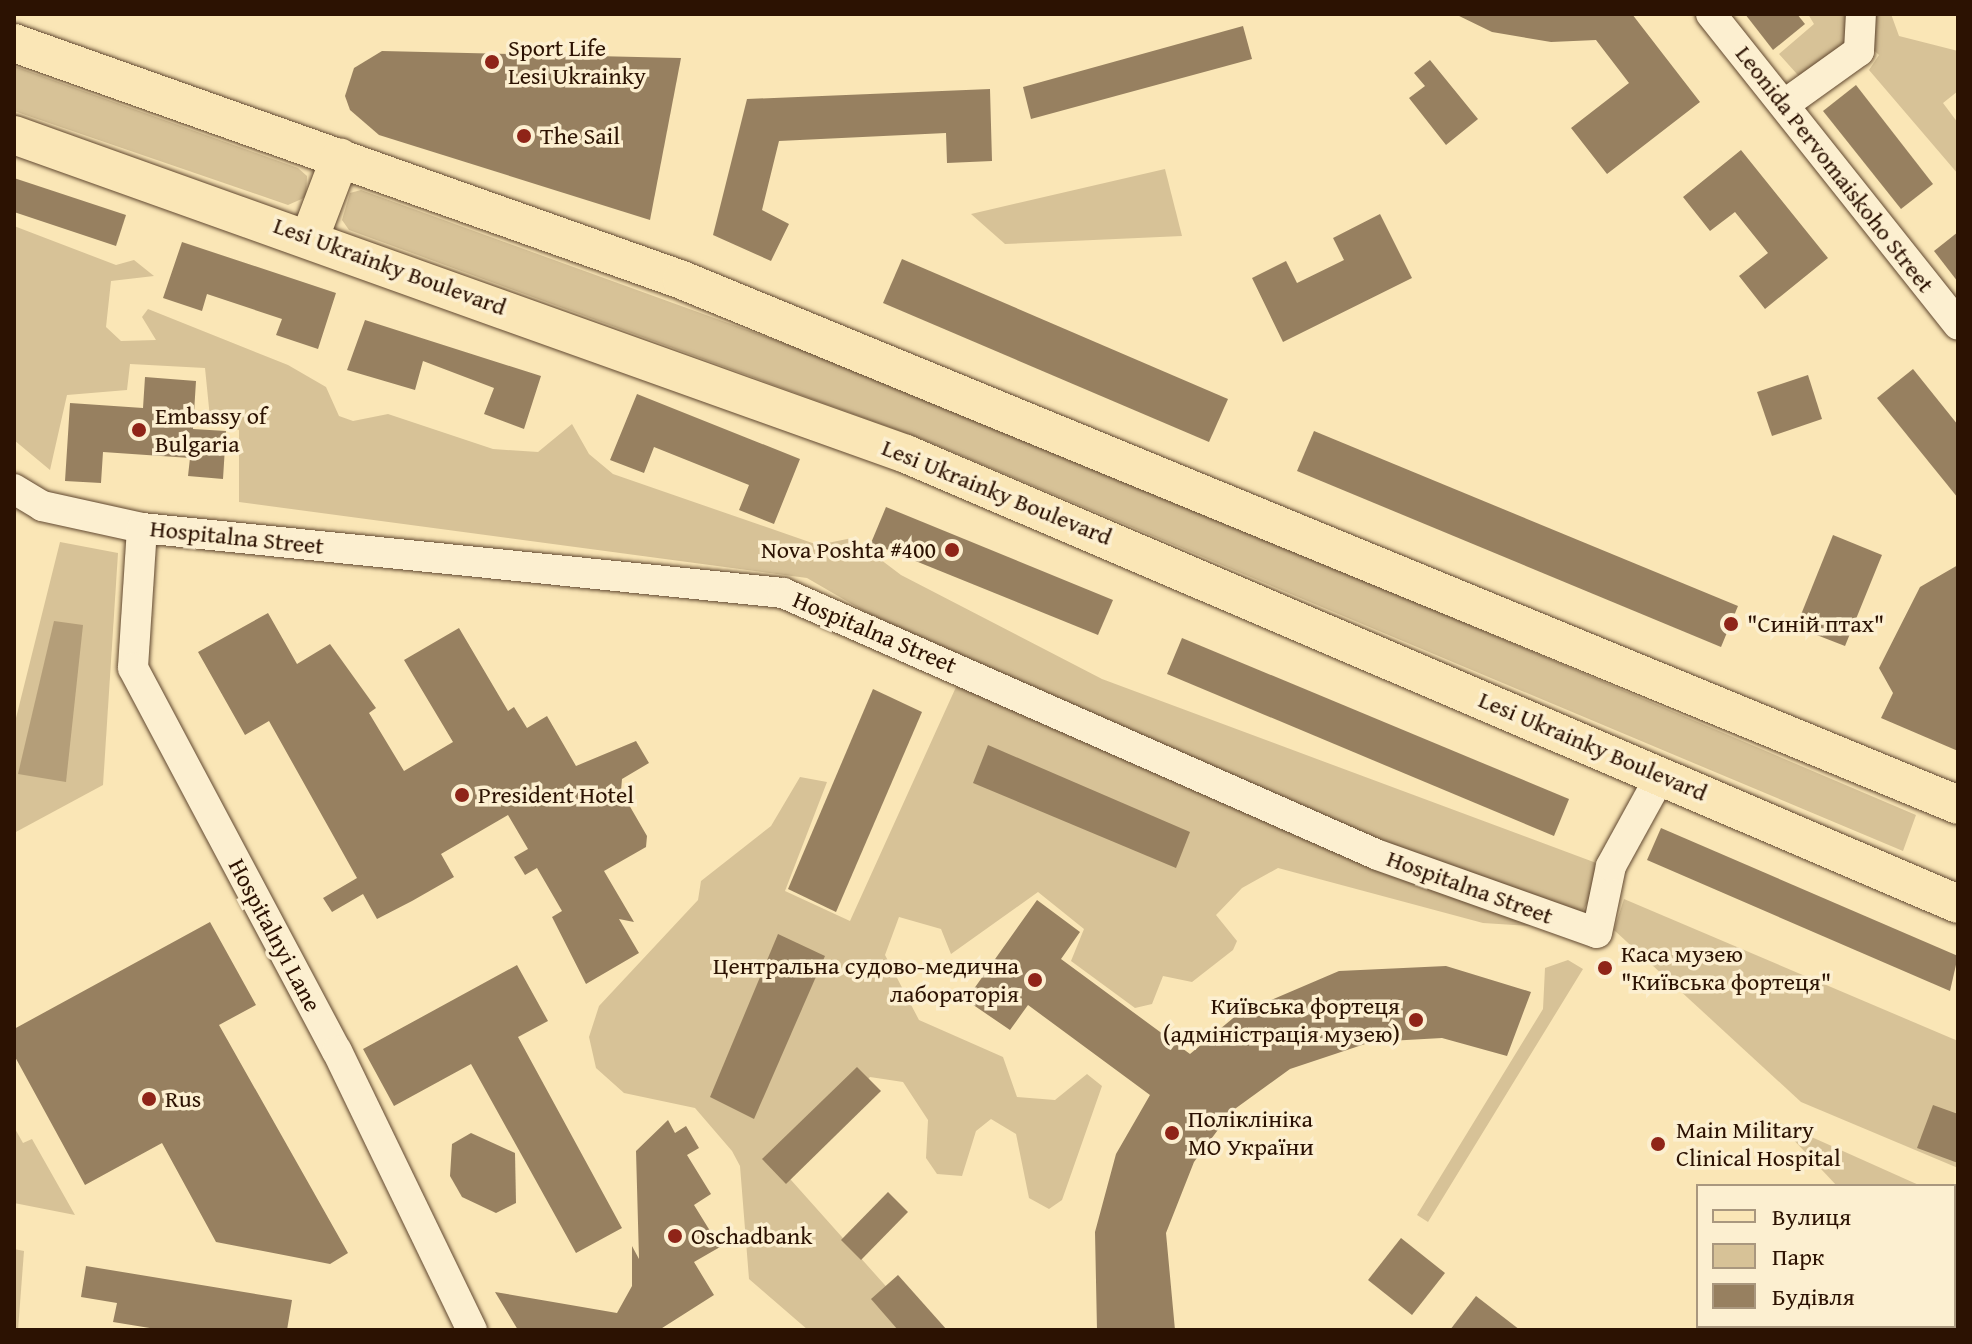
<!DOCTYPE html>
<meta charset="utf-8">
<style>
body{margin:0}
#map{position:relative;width:1972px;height:1344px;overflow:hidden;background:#fae6b6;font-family:"Gentium Book Plus",serif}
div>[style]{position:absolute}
.green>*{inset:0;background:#d7c297}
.water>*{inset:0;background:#b49e79}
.building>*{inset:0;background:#978060}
.roads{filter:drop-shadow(0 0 2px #60472f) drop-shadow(0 0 2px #60472f)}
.minor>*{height:30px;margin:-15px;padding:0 15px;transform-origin:15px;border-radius:15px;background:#fcefd0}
.major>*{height:38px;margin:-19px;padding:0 19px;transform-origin:19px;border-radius:19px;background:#fae6b6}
.dots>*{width:22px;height:22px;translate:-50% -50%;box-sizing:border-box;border:4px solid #fcefd0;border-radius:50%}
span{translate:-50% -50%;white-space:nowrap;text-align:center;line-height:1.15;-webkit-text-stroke:7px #fcefd0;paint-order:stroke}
.poi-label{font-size:24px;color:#2c1202}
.left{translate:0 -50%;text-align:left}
.right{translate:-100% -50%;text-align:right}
.street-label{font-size:24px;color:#2c1202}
.frame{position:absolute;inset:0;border:16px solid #2c1202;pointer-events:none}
.legend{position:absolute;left:1696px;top:1184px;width:260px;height:144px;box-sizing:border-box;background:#fcefd0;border:2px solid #a9977e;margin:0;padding:10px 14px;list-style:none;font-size:24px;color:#2c1202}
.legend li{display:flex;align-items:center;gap:16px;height:40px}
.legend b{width:40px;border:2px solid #a9977e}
</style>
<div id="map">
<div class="green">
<div style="clip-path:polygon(1808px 14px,1855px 14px,1853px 47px,1805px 83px,1779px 54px,1814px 24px)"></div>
<div style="clip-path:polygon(1867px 14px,1891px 14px,1899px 36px,1958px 51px,1958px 91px,1943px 103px,1958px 123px,1958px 174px,1869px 70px,1879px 55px,1866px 43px)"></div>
<div style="clip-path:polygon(14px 66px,298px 168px,307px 176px,306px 197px,288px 205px,14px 111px)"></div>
<div style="clip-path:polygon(1165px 169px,1182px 236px,1005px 244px,971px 214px)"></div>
<div style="clip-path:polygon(361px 190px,946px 402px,1916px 815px,1903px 851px,922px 439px,349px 230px,342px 220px,350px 193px)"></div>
<div style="clip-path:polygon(14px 226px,116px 265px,134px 260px,154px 276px,111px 281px,106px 327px,121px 341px,156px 340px,142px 317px,148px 309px,288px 365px,326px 387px,339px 416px,353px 421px,388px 414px,493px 449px,538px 452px,572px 424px,589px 454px,613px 474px,818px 545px,852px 538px,901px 575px,1102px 679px,1599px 864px,1598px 886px,1580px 915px,1388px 848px,869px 614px,807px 578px,239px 502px,239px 430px,210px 418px,205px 368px,130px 364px,127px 390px,67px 395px,50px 470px,14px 440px)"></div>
<div style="clip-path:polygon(60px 542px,118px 553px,103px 785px,14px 833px,14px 726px)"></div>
<div style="clip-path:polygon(961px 676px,1533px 916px,1530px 926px,1483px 923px,1278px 868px,1242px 888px,1216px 915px,1237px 941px,1233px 950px,1192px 982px,1163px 976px,1152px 1004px,1135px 1008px,1071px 961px,1084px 929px,1038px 892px,951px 954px,941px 929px,899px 917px,885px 955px,919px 1020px,1003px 1057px,1017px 1097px,1055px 1100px,1087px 1074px,1102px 1086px,1062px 1200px,1049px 1209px,1029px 1198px,1016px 1134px,991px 1119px,976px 1131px,962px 1176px,937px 1174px,926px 1158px,928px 1120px,903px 1082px,870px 1077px,783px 1171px,925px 1330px,808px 1330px,749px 1279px,740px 1166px,732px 1151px,695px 1108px,624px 1093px,596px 1068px,589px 1037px,599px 1006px,698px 900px,701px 881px,771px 826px,800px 777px,827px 782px,785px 891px,850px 921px)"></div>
<div style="clip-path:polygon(1624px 899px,1958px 1041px,1958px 1168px,1801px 1102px,1614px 930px)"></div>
<div style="clip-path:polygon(1568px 960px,1583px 969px,1428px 1222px,1417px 1215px,1543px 1009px,1545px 968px)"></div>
<div style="clip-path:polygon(1776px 1121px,1921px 1186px,1837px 1186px)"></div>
<div style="clip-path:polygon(14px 1127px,23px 1143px,32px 1139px,75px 1215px,14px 1203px)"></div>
<div style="clip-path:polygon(1954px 1200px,1958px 1202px,1958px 1303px,1954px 1300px)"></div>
<div style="clip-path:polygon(14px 1249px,24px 1251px,18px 1330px,14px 1330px)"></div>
</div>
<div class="water">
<div style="clip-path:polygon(54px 621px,83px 625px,66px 782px,18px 774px)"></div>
</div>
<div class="building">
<div style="clip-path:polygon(1455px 14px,1632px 14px,1700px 102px,1607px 174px,1571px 128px,1629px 83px,1596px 40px,1551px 42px,1492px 32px)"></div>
<div style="clip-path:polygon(1745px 14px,1797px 14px,1805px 24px,1773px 50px)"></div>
<div style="clip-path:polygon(1243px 26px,1252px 59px,1031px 119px,1023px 87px)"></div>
<div style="clip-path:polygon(382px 51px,681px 58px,650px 220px,379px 135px,350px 110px,345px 96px,354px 68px)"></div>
<div style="clip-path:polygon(1430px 60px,1478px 119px,1446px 145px,1409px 98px,1425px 86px,1414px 73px)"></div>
<div style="clip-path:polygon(1856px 85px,1933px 184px,1901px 209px,1823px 111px)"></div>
<div style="clip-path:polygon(990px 89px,992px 161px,947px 163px,946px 133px,779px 141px,762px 210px,789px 224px,771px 261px,713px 235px,747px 99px)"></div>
<div style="clip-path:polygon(1741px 150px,1828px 258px,1765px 309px,1739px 276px,1768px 253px,1735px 212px,1710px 231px,1683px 197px)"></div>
<div style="clip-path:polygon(14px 178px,126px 215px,116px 246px,14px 212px)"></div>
<div style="clip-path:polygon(1380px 214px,1412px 278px,1283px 342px,1252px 278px,1286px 261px,1297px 283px,1344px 260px,1333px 238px)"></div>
<div style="clip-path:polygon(1958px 232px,1958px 282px,1934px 251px)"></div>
<div style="clip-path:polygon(182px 242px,336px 293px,318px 349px,276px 335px,282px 319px,207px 294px,202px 311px,163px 298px)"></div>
<div style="clip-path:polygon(902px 259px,1228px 399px,1209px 442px,883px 303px)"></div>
<div style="clip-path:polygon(365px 320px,541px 376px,524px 429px,484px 414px,494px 388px,423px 361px,415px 390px,347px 370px)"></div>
<div style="clip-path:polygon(1913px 369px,1958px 425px,1958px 498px,1877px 398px)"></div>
<div style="clip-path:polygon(1808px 375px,1822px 419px,1772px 436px,1757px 392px)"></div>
<div style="clip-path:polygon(145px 377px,196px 381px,193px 429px,226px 431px,223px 479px,188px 476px,190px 458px,103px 452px,101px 483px,65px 481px,70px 403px,143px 408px)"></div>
<div style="clip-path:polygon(637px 394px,800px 459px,774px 524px,739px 510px,749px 485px,654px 447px,644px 473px,610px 460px)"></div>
<div style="clip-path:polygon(1314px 431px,1738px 606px,1721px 647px,1297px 471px)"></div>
<div style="clip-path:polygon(886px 507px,1113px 600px,1098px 635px,871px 543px)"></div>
<div style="clip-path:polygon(1833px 535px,1882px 555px,1845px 646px,1796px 627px)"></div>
<div style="clip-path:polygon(1958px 565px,1958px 751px,1881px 718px,1893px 693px,1879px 668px,1920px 587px)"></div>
<div style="clip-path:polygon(268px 613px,297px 664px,330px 644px,376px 708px,369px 713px,404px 771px,453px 742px,404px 660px,459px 628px,508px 711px,514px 707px,527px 728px,547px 716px,576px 766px,636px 741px,649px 763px,622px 779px,621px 791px,647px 836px,646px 847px,604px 871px,634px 922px,619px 919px,639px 953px,586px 984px,552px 917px,562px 911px,537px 868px,525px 875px,514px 857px,528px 849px,508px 815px,441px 854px,454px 877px,412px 901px,377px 919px,363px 894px,332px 912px,323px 898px,357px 878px,269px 721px,245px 735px,198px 652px)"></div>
<div style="clip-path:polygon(1182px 638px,1569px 799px,1554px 836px,1167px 674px)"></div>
<div style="clip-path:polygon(873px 689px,922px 712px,836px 912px,788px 889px)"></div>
<div style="clip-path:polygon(988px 745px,1190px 832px,1176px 868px,973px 783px)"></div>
<div style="clip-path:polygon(1661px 828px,1958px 956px,1950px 991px,1647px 860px)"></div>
<div style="clip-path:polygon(1037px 900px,1080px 932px,1061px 959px,1190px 1054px,1238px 1014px,1339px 971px,1446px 966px,1531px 992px,1507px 1056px,1442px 1038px,1371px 1042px,1290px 1069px,1232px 1111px,1194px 1162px,1166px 1233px,1175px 1330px,1097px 1330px,1095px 1232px,1116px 1154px,1150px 1095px,1028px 1005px,1010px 1030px,966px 1000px)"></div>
<div style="clip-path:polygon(210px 922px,256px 1005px,219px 1025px,348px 1253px,330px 1264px,216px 1242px,162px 1143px,85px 1185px,14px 1055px,14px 1029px)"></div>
<div style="clip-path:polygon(778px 934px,825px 956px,754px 1119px,710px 1097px)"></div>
<div style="clip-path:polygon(517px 965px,548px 1021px,518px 1037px,622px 1228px,576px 1253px,471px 1064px,394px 1106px,363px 1049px)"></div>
<div style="clip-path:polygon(857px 1067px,881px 1091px,786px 1184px,762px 1159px)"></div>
<div style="clip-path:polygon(1933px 1105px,1958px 1114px,1958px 1163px,1917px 1148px)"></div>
<div style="clip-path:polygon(668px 1120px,675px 1133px,686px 1126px,699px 1148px,687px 1155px,711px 1194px,694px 1205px,720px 1247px,694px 1262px,714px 1295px,659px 1330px,518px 1330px,495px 1292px,617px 1313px,632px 1286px,632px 1246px,639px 1259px,636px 1151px)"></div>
<div style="clip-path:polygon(471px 1133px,515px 1153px,516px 1203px,496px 1213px,462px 1197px,450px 1176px,452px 1144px)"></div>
<div style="clip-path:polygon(888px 1192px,908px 1212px,861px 1260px,841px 1240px)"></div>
<div style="clip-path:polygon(1401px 1238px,1445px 1273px,1412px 1315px,1368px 1280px)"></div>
<div style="clip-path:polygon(86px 1266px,292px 1300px,287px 1330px,162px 1330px,113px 1322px,117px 1303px,81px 1297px)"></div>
<div style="clip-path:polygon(898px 1275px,947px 1330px,898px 1330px,871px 1299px)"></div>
<div style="clip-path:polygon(1476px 1296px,1520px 1330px,1450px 1330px)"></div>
</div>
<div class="roads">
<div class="minor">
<div style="left:1711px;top:14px;width:397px;rotate:51.5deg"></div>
<div style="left:1785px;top:104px;width:91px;rotate:-35.6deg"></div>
<div style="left:1859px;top:51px;width:37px;rotate:-87deg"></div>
<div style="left:14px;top:489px;width:33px;rotate:31deg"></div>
<div style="left:42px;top:506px;width:102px;rotate:12.4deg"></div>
<div style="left:142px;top:528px;width:644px;rotate:5.79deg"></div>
<div style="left:783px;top:593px;width:650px;rotate:23.77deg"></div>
<div style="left:1378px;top:855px;width:232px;rotate:19.6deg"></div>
<div style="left:1597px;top:933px;width:68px;rotate:-78.2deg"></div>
<div style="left:1611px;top:866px;width:104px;rotate:-61.2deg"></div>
<div style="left:142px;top:528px;width:140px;rotate:93.7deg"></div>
<div style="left:133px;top:668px;width:434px;rotate:62deg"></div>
<div style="left:337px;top:1051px;width:310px;rotate:64.2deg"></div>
</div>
<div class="major">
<div style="left:14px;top:43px;width:709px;rotate:19.53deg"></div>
<div style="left:682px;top:280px;width:1380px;rotate:22.36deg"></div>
<div style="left:14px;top:135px;width:947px;rotate:19.68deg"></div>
<div style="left:906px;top:454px;width:1144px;rotate:23.16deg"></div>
<div style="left:310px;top:237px;width:85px;rotate:-69.2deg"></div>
</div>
</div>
<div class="dots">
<div style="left:492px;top:62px;background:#8f2418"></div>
<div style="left:524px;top:136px;background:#8f2418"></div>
<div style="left:139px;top:430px;background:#8f2418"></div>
<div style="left:952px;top:550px;background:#8f2418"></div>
<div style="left:1731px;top:624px;background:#8f2418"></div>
<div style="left:462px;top:795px;background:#8f2418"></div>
<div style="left:1605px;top:968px;background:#8f2418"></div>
<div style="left:1035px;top:980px;background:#8f2418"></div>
<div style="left:1416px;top:1020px;background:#8f2418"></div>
<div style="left:149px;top:1099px;background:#8f2418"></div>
<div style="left:1172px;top:1133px;background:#8f2418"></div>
<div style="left:1658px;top:1144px;background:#8f2418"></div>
<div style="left:675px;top:1236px;background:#8f2418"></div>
</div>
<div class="poi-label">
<span class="left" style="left:508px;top:62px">Sport Life<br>Lesi Ukrainky</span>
<span class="left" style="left:540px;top:136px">The Sail</span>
<span class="left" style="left:155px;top:430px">Embassy of<br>Bulgaria</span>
<span class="right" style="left:936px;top:550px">Nova Poshta #400</span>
<span class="left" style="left:1747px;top:624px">"Синій птах"</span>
<span class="left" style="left:478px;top:795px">President Hotel</span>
<span class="left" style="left:1621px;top:968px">Каса музею<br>"Київська фортеця"</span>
<span class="right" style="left:1019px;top:980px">Центральна судово-медична<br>лабораторія</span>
<span class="right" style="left:1400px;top:1020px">Київська фортеця<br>(адміністрація музею)</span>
<span class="left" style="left:165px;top:1099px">Rus</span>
<span class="left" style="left:1188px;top:1133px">Поліклініка<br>МО України</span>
<span class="left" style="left:1676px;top:1144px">Main Military<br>Clinical Hospital</span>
<span class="left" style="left:691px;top:1236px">Oschadbank</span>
</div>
<div class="street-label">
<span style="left:1835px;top:169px;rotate:52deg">Leonida Pervomaiskoho Street</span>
<span style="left:390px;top:266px;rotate:20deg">Lesi Ukrainky Boulevard</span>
<span style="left:997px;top:492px;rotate:22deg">Lesi Ukrainky Boulevard</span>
<span style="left:237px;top:537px;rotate:6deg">Hospitalna Street</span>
<span style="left:875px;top:632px;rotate:23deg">Hospitalna Street</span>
<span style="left:1593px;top:746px;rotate:23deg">Lesi Ukrainky Boulevard</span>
<span style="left:1470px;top:887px;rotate:20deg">Hospitalna Street</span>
<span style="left:275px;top:935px;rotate:62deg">Hospitalnyi Lane</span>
</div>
<div class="frame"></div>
<ul class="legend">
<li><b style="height:10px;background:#fae6b6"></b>Вулиця</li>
<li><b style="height:22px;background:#d7c297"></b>Парк</li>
<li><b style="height:22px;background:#978060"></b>Будівля</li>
</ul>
</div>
